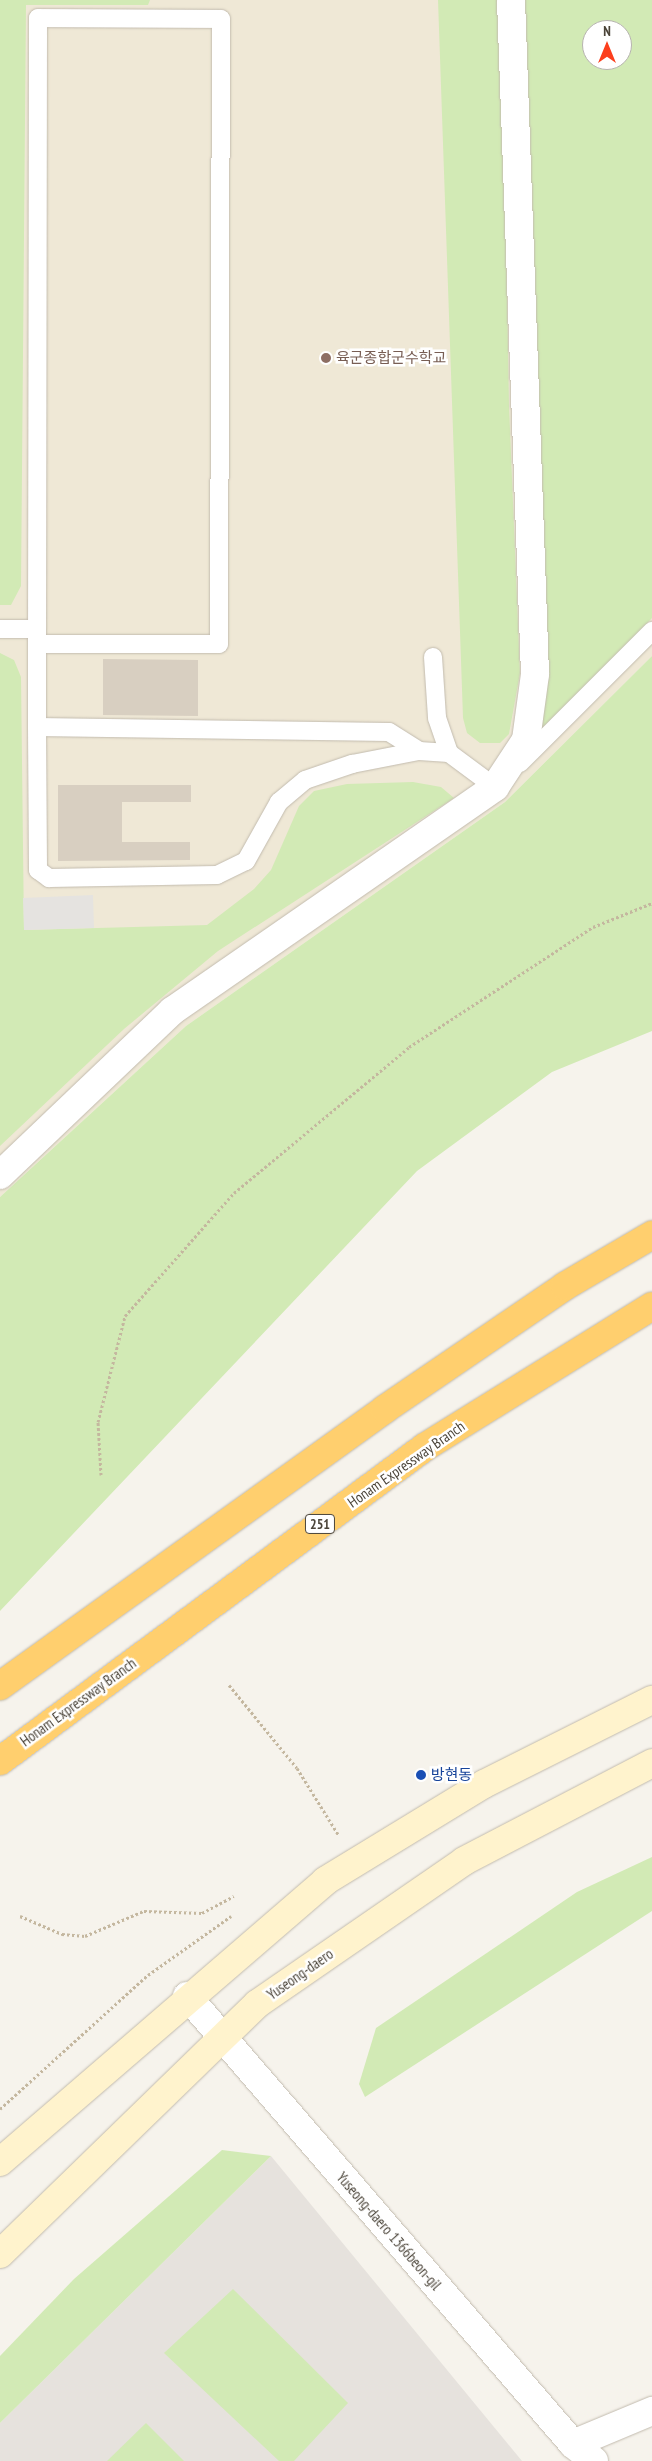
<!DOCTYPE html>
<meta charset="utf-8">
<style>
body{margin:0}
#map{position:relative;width:652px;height:2461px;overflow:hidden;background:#f6f3ec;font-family:"PT Sans Narrow","Noto Sans KR",sans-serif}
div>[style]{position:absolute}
.industrial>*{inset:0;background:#e6e2dd}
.education>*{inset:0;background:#efe8d6}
.green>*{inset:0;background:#d2eab5}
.parking>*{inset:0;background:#e5e3e0}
.building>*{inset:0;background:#d8cfc1}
.path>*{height:3px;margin-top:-1.5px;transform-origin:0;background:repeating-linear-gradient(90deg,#c4b79f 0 2.5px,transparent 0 5px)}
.roads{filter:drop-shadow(0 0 1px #c2bbae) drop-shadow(0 0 1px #c2bbae)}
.service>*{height:18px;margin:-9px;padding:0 9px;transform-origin:9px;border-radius:9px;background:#fff}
.minor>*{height:28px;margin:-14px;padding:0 14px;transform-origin:14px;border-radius:14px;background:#fff}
.secondary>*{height:28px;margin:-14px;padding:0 14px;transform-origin:14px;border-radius:14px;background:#fff3cd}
.motorway>*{height:28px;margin:-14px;padding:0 14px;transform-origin:14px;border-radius:14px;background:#ffcf6e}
.dots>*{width:14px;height:14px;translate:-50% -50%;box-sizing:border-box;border:2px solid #fff;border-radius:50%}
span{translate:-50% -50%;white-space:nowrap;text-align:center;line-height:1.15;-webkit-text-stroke:5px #fff;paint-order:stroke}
.shield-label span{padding:1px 4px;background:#fff;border:1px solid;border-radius:4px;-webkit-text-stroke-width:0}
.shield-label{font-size:14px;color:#4b4439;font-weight:700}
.education-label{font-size:15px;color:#785e54}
.left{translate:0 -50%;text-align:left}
.street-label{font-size:15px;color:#4b4439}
.transit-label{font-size:15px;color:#164399}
.north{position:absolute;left:582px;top:20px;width:50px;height:50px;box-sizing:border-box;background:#fff;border:1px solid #b7b4b0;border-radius:50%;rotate:0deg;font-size:14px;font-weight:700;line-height:20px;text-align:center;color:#4b4439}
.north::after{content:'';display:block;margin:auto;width:18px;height:22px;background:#fc3f1d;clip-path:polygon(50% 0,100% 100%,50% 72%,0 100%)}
</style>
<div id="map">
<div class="industrial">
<div style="clip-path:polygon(271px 2156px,522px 2461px,0 2461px,0 2423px)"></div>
</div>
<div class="education">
<div style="clip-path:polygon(evenodd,0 0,652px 0,652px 656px,505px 802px,186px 1026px,0 1197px,0 0,592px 30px,622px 30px,622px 60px,592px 60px,592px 30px)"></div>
</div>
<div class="green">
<div style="clip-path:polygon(0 0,150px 0,148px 5px,26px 5px,21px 586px,11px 605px,0 605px)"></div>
<div style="clip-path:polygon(438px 0,502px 0,509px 405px,520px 673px,509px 734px,500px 743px,480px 743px,467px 733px,463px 718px)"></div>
<div style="clip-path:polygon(evenodd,520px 0,652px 0,652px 618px,536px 741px,545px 647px,545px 569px,520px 0,592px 30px,622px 30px,622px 60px,592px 60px,592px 30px)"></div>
<div style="clip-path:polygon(0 653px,14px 660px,21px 677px,24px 930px,207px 925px,254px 889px,271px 870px,299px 806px,314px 791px,347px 784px,413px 782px,441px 787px,454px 798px,218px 951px,124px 1029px,0 1146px)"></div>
<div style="clip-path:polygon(652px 656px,652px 1031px,552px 1072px,417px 1171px,0 1611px,0 1197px,186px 1026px,505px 802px)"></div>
<div style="clip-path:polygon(652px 1857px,652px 1911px,365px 2097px,359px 2084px,376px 2028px,577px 1892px)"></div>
<div style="clip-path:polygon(222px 2150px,271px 2156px,0 2423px,0 2356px,74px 2279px)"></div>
<div style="clip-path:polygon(233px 2289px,348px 2403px,294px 2461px,279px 2461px,164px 2353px)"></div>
<div style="clip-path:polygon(146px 2423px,184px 2461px,107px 2461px)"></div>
</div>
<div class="parking">
<div style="clip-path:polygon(93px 895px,94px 928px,24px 930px,23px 898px)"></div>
</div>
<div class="building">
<div style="clip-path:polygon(103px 659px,198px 660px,198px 716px,103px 715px)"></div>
<div style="clip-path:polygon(58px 785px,191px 785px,191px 802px,122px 802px,122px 842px,190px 842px,190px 860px,58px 861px)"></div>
</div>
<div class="path">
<div style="left:101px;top:1475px;width:53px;rotate:-93.2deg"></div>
<div style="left:98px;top:1422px;width:109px;rotate:-75.7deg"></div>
<div style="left:125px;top:1316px;width:164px;rotate:-48.5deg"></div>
<div style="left:234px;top:1193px;width:228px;rotate:-39.8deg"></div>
<div style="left:409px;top:1047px;width:220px;rotate:-33.1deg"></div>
<div style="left:593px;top:927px;width:64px;rotate:-22.1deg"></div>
<div style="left:229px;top:1685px;width:107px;rotate:50.7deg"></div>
<div style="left:297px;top:1768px;width:78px;rotate:58.2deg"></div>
<div style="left:20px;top:1916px;width:46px;rotate:23.2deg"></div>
<div style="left:62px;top:1934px;width:23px;rotate:5deg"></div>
<div style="left:85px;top:1936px;width:64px;rotate:-23deg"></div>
<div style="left:144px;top:1911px;width:58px;rotate:2deg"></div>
<div style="left:202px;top:1913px;width:36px;rotate:-28deg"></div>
<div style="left:0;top:2109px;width:200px;rotate:-42.2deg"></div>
<div style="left:148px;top:1975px;width:102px;rotate:-35.4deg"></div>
</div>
<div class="roads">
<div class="service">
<div style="left:0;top:629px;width:37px"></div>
<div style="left:37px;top:644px;width:182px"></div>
<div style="left:219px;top:644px;width:625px;rotate:-89.82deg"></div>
<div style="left:221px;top:19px;width:183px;rotate:-179.7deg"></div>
<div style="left:38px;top:18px;width:611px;rotate:90.09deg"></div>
<div style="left:37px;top:629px;width:98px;rotate:90deg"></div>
<div style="left:37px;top:727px;width:143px;rotate:89.6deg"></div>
<div style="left:38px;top:870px;width:14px;rotate:36deg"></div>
<div style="left:49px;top:878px;width:168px;rotate:-1deg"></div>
<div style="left:217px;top:875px;width:32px;rotate:-26deg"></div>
<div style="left:246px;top:861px;width:68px;rotate:-60.8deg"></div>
<div style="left:279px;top:802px;width:34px;rotate:-40deg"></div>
<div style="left:305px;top:780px;width:50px;rotate:-18.8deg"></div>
<div style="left:352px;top:764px;width:68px;rotate:-11deg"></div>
<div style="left:419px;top:751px;width:30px;rotate:4deg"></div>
<div style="left:433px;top:657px;width:61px;rotate:86.2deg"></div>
<div style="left:437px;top:718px;width:37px;rotate:71deg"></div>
<div style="left:449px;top:753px;width:57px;rotate:36.5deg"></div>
<div style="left:495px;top:787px;width:8px;rotate:-45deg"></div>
<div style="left:37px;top:727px;width:352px;rotate:0.8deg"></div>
<div style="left:389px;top:732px;width:36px;rotate:32deg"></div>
<div style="left:520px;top:763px;width:187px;rotate:-45deg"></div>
</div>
<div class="minor">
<div style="left:0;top:1175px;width:238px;rotate:-43.6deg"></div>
<div style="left:172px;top:1011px;width:393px;rotate:-34.7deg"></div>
<div style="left:495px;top:787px;width:56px;rotate:-56.6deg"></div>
<div style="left:526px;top:740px;width:67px;rotate:-82.2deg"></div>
<div style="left:535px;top:674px;width:674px;rotate:-92.04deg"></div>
<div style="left:187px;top:1996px;width:591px;rotate:49.25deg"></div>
<div style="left:573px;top:2444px;width:27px;rotate:39deg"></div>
<div style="left:573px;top:2444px;width:86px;rotate:-22.7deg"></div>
</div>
<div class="secondary">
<div style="left:0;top:2162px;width:430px;rotate:-40.8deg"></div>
<div style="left:325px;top:1881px;width:186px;rotate:-31.4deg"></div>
<div style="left:484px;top:1784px;width:188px;rotate:-26.6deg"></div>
<div style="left:0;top:2254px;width:359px;rotate:-44.2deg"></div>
<div style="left:257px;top:2004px;width:252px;rotate:-34.6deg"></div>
<div style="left:464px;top:1861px;width:212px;rotate:-27.5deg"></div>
</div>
<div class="motorway">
<div style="left:0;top:1686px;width:474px;rotate:-35.7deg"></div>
<div style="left:385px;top:1409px;width:218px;rotate:-34.3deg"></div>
<div style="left:565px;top:1286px;width:101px;rotate:-30.4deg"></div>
<div style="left:0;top:1761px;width:528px;rotate:-36.46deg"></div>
<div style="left:425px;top:1447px;width:267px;rotate:-31.8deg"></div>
</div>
</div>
<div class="dots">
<div style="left:326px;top:358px;background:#8d6e63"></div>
<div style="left:421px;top:1775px;background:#1a4fb4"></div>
</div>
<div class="shield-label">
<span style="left:320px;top:1524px">251</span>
</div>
<div class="education-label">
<span class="left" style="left:336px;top:358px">육군종합군수학교</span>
</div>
<div class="street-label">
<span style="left:406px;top:1464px;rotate:-35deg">Honam Expressway Branch</span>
<span style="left:78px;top:1702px;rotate:-36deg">Honam Expressway Branch</span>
<span style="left:300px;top:1974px;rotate:-35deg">Yuseong-daero</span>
<span style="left:389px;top:2231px;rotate:49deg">Yuseong-daero 1366beon-gil</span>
</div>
<div class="transit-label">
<span class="left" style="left:431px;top:1775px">방현동</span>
</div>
<div class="north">N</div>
</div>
